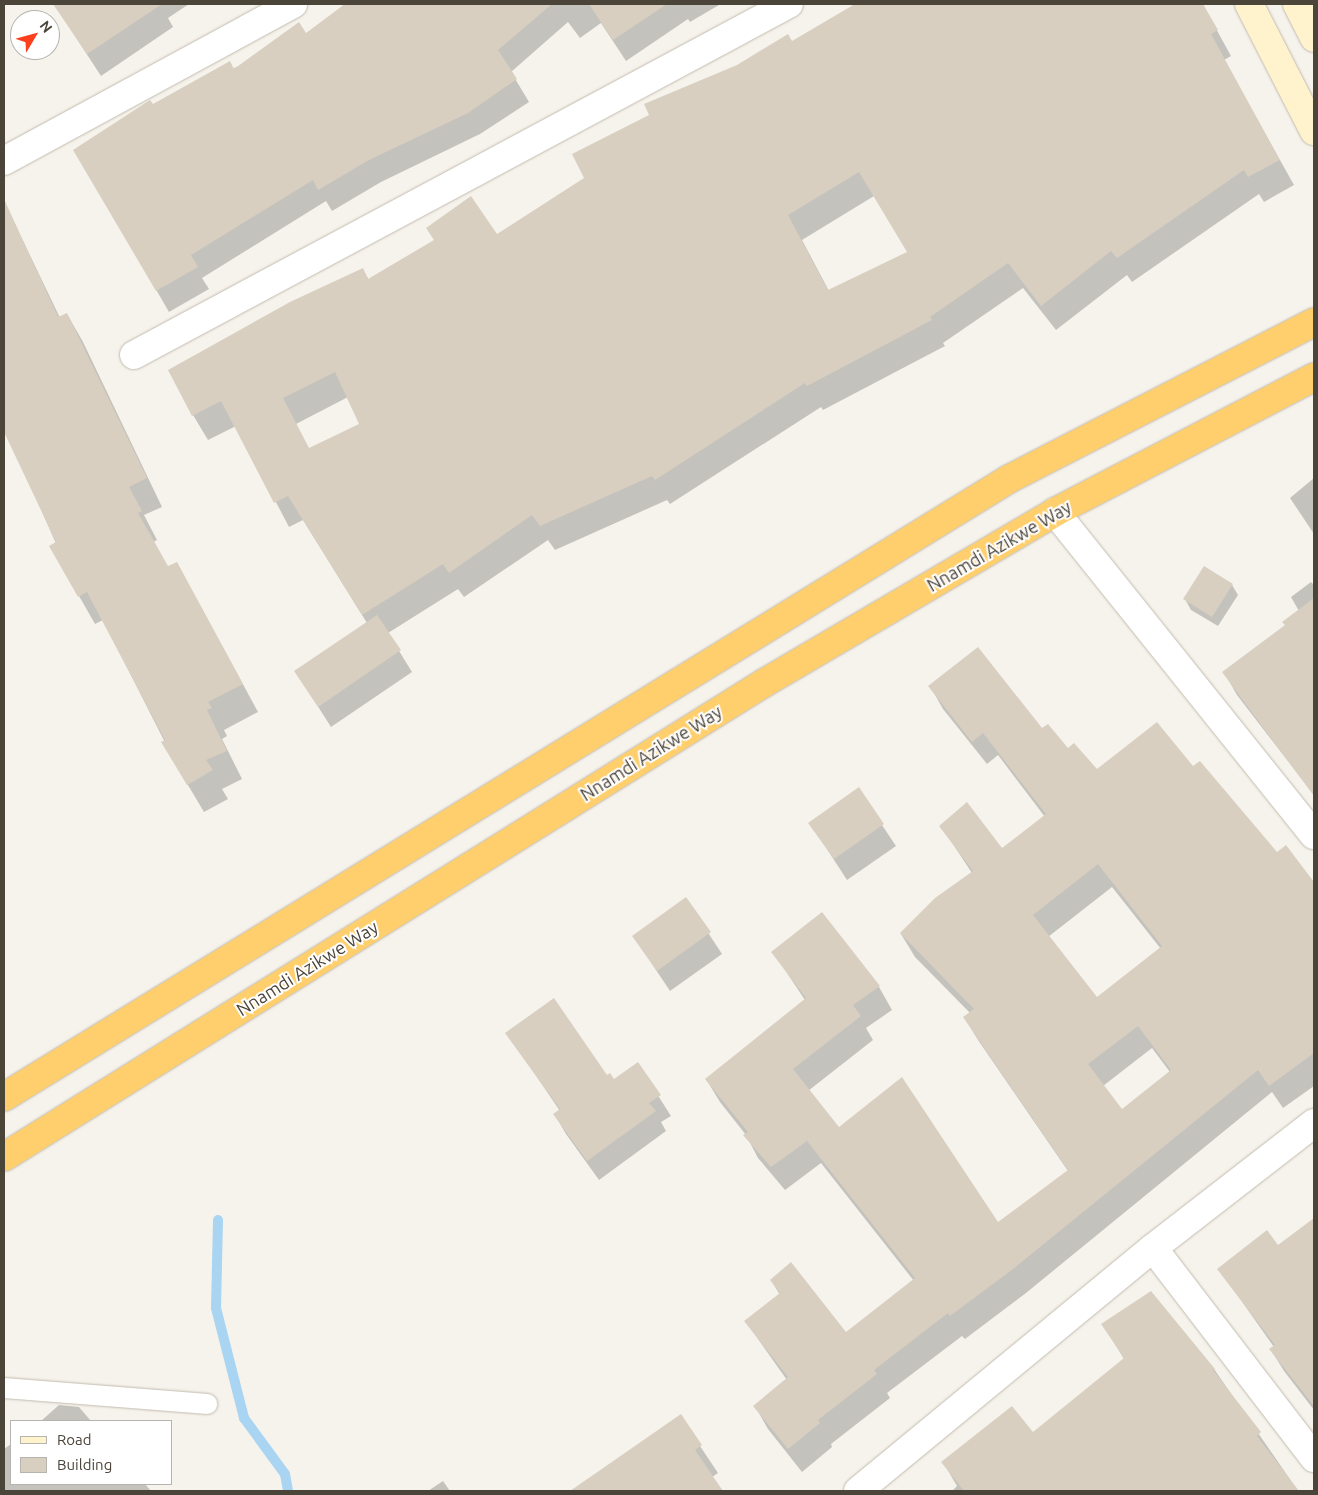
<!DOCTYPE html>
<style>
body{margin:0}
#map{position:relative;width:1318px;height:1495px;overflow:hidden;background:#f6f3ec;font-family:Ubuntu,sans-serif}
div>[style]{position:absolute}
.shadow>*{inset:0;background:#0003}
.stream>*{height:10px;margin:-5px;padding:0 5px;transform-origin:5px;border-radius:5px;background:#a9d4f2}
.building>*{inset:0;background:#d8cfc1}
.roads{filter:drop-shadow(0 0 1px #c2bbae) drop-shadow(0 0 1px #c2bbae)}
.lane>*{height:20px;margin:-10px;padding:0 10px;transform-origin:10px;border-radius:10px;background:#fff}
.street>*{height:28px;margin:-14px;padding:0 14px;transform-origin:14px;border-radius:14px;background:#fff}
.secondary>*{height:28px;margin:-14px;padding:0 14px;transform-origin:14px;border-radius:14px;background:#fff3cd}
.highway>*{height:28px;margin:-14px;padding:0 14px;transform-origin:14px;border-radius:14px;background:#ffcf6e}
span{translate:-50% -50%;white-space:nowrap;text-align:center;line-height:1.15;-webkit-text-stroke:4px #fff;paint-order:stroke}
.street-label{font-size:18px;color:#4b4439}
.frame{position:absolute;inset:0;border:5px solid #4b4439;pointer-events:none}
.legend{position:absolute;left:10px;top:1420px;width:162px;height:65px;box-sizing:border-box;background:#fff;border:1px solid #b7b4b0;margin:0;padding:6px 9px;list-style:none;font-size:15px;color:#4b4439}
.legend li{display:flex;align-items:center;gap:10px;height:25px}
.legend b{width:25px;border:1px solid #b7b4b0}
.north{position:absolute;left:10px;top:10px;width:50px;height:50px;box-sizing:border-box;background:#fff;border:1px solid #b7b4b0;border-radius:50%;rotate:53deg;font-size:14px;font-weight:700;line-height:20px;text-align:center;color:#4b4439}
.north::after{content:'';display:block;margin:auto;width:18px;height:22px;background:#fc3f1d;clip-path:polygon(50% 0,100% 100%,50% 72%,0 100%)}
</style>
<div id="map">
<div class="shadow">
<div style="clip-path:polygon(54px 4px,189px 4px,168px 18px,173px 27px,101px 76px)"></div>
<div style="clip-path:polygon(345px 4px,718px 4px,719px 5px,690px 22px,688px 19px,626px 61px,601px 23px,580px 38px,568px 22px,511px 72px,529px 102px,480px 134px,381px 182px,332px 211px,326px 201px,202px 278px,209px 289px,169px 312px,75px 150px,152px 106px,306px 35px)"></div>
<div style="clip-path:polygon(evenodd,857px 4px,1203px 5px,1231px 56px,1224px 60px,1294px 185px,1264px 202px,1259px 194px,1132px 282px,1127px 275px,1056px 330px,1023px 288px,943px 343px,945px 346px,823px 410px,821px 407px,670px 504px,667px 500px,555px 550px,548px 540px,464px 597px,458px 589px,388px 633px,412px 672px,331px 727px,296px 672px,367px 623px,303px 520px,289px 527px,236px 426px,208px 440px,193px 415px,363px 270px,369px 280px,497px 236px,857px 4px,874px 196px,908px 252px,829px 291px,802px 240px,874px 196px,857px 4px,348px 397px,360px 424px,309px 449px,296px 424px,348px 397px)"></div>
<div style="clip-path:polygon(4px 201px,60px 318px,67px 314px,83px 342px,162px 507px,144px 515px,157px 540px,153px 542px,168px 568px,177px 563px,258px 712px,224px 730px,227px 736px,222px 739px,242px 779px,222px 789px,228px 799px,204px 812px,179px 770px,103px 620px,95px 624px,79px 596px,4px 425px)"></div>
<div style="clip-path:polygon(1314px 478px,1314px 534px,1290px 498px)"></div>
<div style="clip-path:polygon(1311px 582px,1314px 585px,1314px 795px,1237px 695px,1224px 672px,1286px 626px,1299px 611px,1291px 597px)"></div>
<div style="clip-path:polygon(1232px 585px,1238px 595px,1218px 626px,1191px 610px,1185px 599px)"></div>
<div style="clip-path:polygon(evenodd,930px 686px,1042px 730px,1097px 771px,1193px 768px,1276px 854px,1285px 847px,1314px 884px,1314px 1086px,1283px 1108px,1272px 1092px,1026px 1293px,965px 1339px,962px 1336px,887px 1393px,890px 1398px,831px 1444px,832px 1447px,802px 1472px,768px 1429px,755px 1406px,787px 1380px,746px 1322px,780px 1295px,771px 1280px,846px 1333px,914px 1281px,821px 1163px,785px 1190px,758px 1158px,746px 1135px,720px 1102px,706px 1079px,805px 1000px,773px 952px,879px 987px,892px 1010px,866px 1028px,873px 1040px,808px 1091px,839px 1129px,998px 1224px,1068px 1171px,978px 1040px,964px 1017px,970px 1013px,915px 957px,901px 934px,972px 873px,941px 826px,1002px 850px,1045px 817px,998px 755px,987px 764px,943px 709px,930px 686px,1112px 887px,1161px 949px,1096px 999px,1048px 937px,1112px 887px,930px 686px,1152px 1048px,1170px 1072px,1122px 1111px,1103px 1086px,1152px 1048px)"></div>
<div style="clip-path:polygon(858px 789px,896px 846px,847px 880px,810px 823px)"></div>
<div style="clip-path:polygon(686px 899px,722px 954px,670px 991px,634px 937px)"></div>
<div style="clip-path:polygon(507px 1033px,614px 1080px,638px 1064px,671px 1116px,661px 1122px,666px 1131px,599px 1180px,566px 1134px,555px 1115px,560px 1111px)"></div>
<div style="clip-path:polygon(1314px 1219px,1314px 1410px,1284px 1371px,1271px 1350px,1274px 1347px,1219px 1269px,1278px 1246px)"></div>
<div style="clip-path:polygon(1103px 1324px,1214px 1369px,1298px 1491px,952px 1491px,957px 1486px,943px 1462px,1033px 1434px,1124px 1359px)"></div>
<div style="clip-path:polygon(59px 1405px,79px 1407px,91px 1421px,41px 1421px)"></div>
<div style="clip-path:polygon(680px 1416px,718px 1473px,712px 1477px,722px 1491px,572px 1491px)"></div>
<div style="clip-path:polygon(11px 1444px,11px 1484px,145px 1484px,151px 1491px,4px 1491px,4px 1449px)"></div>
<div style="clip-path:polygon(443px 1481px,450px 1491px,428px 1491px)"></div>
</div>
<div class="stream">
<div style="left:218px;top:1220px;width:88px;rotate:91.3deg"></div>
<div style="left:216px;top:1308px;width:114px;rotate:75.7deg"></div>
<div style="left:244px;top:1418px;width:69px;rotate:53.8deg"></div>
<div style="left:285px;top:1474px;width:17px;rotate:80deg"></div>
</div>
<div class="building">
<div style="clip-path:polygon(53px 4px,162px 4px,87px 54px)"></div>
<div style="clip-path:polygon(345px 4px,552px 4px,498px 50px,517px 79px,468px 113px,369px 160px,318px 190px,313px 180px,191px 255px,198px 267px,156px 291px,73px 150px,150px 100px,153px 104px,230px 61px,234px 69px,299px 22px,306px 33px)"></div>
<div style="clip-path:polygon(589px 4px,667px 4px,613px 40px)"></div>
<div style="clip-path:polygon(evenodd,855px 4px,1203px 4px,1218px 30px,1211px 34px,1280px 160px,1248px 177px,1244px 170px,1117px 258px,1111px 251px,1041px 306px,1008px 263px,930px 317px,932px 320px,807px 386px,805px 383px,655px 480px,652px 476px,540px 526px,532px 515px,449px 573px,443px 564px,362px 615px,288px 496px,274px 503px,221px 401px,192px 416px,168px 370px,290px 302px,363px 268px,368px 279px,434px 240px,426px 228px,471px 196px,497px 234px,584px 178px,572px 154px,649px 115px,644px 104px,737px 65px,788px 34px,792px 41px,855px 4px,859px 172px,907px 252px,828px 290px,788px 215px,859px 172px,855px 4px,335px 372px,359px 424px,309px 448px,283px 398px,335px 372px)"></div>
<div style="clip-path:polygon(4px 199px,58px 317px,67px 313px,147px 478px,129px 487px,142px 511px,138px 513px,168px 566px,177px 562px,243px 684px,208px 702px,212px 708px,207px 710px,227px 751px,206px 760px,213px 770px,187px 785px,161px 742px,165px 740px,87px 592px,78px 597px,49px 546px,56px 542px,4px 432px)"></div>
<div style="clip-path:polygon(1204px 566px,1233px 584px,1212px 617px,1183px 599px)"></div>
<div style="clip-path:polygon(1314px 598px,1314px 796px,1222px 672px,1285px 625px,1282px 622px)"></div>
<div style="clip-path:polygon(377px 615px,401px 650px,318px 707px,294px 671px)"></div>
<div style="clip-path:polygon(evenodd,978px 647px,1042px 728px,1048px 724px,1068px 748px,1074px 743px,1097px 769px,1157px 722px,1193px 766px,1200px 761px,1277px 852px,1286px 845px,1314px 882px,1314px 1053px,1269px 1086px,1258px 1070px,1013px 1269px,950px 1316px,948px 1313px,874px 1370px,877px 1374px,818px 1420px,820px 1423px,788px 1449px,753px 1406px,788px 1377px,744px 1321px,780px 1293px,770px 1280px,791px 1262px,846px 1332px,915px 1278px,807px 1141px,771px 1167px,743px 1135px,748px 1132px,705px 1079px,806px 998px,771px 952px,822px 912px,880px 986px,853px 1005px,861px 1016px,793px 1069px,839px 1127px,902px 1077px,998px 1222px,1068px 1170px,963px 1017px,974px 1009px,900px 933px,935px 898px,973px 871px,939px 826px,967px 802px,1002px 848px,1046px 814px,983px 733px,972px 742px,928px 686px,978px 647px,1098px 864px,1162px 946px,1097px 997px,1033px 915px,1098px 864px,978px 647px,1138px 1026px,1171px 1070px,1122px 1109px,1088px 1064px,1138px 1026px)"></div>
<div style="clip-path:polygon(859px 787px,884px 824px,834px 859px,808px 823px)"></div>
<div style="clip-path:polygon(686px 897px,711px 932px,657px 971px,632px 936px)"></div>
<div style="clip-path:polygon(554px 998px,607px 1075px,610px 1073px,614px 1079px,638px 1062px,661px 1095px,649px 1103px,656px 1111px,587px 1161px,553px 1114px,560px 1109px,505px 1033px)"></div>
<div style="clip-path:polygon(1314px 1218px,1314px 1406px,1269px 1349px,1275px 1345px,1217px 1269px,1267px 1230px,1278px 1245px)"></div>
<div style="clip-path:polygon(1151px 1291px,1215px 1369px,1213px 1370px,1261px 1432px,1257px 1436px,1299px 1491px,964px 1491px,941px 1462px,1012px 1406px,1033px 1432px,1124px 1358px,1101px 1324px)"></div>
<div style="clip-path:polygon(681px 1414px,702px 1445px,695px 1450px,723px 1491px,570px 1491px)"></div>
</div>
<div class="roads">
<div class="lane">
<div style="left:4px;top:1388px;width:204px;rotate:4.5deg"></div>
</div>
<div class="street">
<div style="left:4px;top:161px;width:329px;rotate:-28.5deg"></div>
<div style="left:134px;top:355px;width:743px;rotate:-28.19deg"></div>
<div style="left:1055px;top:512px;width:414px;rotate:51.3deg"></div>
<div style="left:1153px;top:1248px;width:265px;rotate:52.5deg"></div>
<div style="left:858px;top:1491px;width:382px;rotate:-39.5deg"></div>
<div style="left:1153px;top:1248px;width:204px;rotate:-37.8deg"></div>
</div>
<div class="secondary">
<div style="left:1249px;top:4px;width:143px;rotate:62.9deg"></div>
<div style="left:1297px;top:4px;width:38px;rotate:63deg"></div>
</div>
<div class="highway">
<div style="left:4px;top:1097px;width:1180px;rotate:-31.59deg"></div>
<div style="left:1009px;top:479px;width:343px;rotate:-27.2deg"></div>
<div style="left:4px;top:1157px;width:896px;rotate:-31.95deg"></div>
<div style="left:764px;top:683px;width:338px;rotate:-30.4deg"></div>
<div style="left:1055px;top:512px;width:292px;rotate:-27.5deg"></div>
</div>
</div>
<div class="street-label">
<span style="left:999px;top:546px;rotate:-30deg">Nnamdi Azikwe Way</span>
<span style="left:651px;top:753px;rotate:-32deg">Nnamdi Azikwe Way</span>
<span style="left:307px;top:968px;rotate:-32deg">Nnamdi Azikwe Way</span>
</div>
<div class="frame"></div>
<ul class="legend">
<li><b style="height:6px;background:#fff3cd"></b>Road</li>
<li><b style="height:14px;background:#d8cfc1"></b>Building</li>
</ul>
<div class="north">N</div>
</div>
